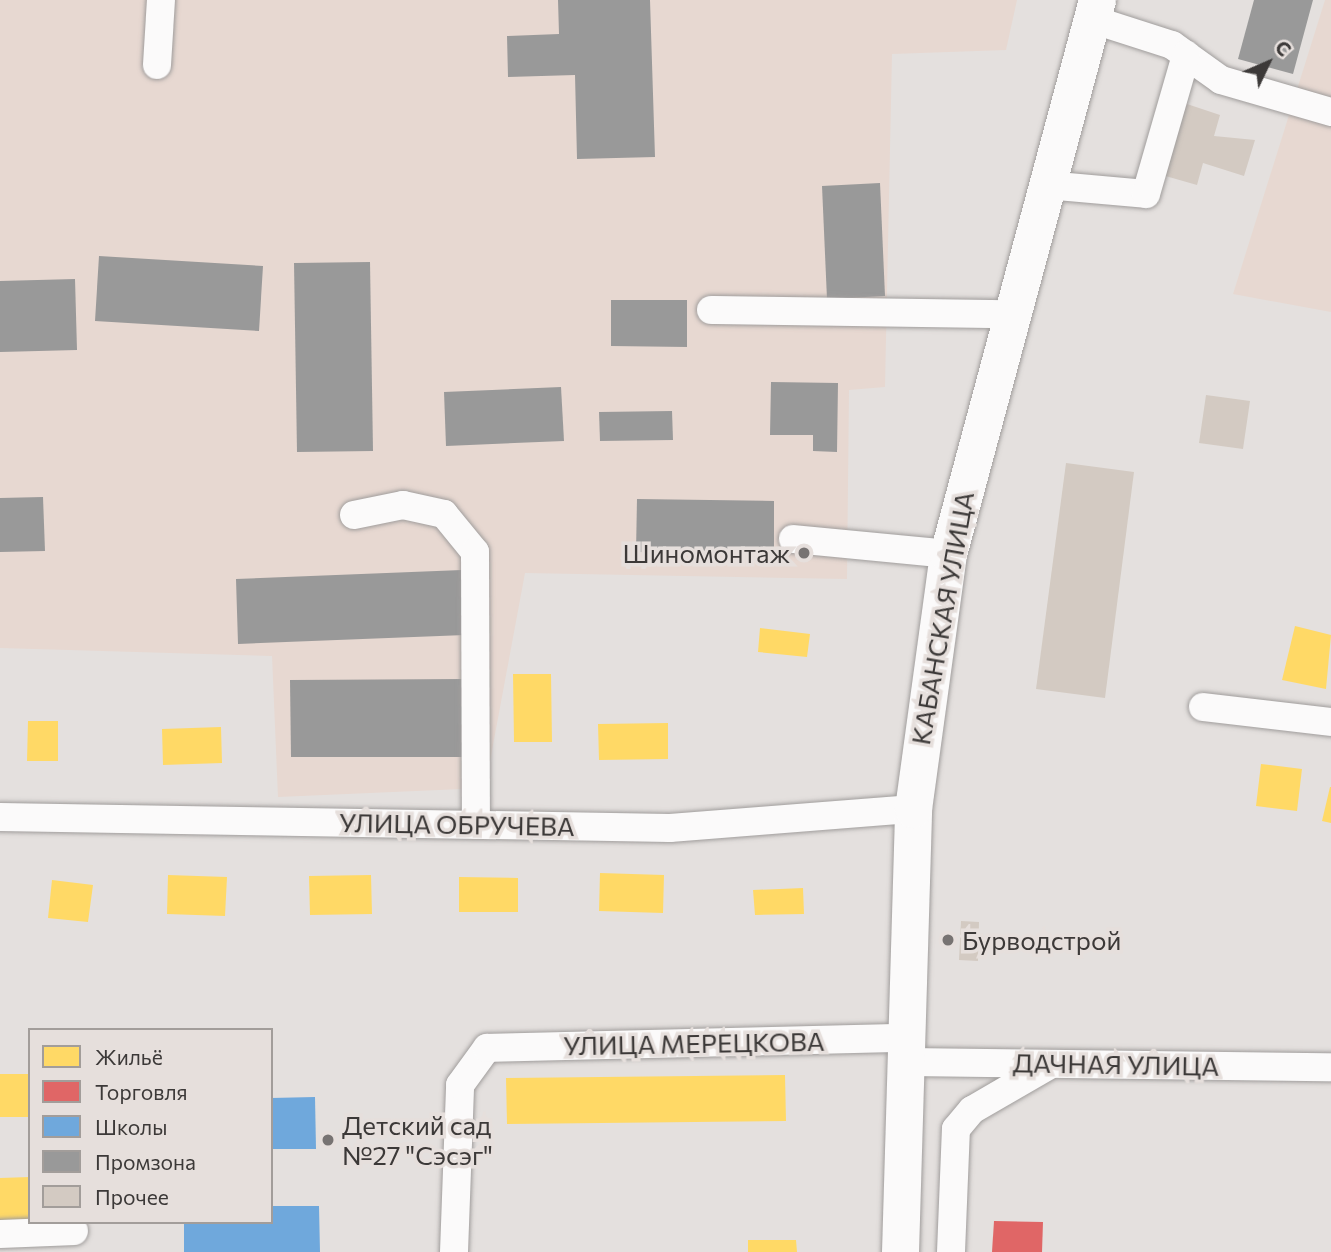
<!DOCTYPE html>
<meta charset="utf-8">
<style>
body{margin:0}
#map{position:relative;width:1331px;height:1252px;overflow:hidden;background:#e4e0de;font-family:Commissioner,sans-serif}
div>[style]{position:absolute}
.industrial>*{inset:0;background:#e7d8d1}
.homes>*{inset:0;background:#ffd966}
.shops>*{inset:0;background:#e06666}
.schools>*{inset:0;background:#6fa8dc}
.industry>*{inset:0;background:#999}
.building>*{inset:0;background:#d3cac2}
.roads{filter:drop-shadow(0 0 2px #a09d9c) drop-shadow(0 0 2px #a09d9c)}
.minor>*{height:28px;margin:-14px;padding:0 14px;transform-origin:14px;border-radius:14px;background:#fbfafa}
.major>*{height:37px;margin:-18.5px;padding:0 18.5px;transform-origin:18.5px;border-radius:18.5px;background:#fbfafa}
.dots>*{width:19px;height:19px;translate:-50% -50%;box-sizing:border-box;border:4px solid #e6dfdc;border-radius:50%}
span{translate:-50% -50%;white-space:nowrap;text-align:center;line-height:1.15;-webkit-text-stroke:7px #e6dfdc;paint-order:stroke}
.poi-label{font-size:26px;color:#3c3938}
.right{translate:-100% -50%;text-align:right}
.left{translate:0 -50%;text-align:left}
.street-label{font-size:26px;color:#3c3938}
.legend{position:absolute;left:28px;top:1028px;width:245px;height:196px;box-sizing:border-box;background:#e6dfdc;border:2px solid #a29d9a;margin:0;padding:9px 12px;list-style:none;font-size:21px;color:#3c3938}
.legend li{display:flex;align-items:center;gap:14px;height:35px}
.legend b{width:35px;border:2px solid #a29d9a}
.north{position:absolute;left:1233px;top:28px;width:70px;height:70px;-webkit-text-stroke:5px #e6dfdc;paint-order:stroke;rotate:46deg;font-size:19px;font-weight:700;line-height:28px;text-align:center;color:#3c3938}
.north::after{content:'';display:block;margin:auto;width:24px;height:32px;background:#3c3938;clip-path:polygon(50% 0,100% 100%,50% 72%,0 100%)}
</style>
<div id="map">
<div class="industrial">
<div style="clip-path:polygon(0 0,1017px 0,1006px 50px,892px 54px,885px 387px,849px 390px,847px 579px,525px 573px,485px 788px,278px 797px,272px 656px,0 648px)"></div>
<div style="clip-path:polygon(1325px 0,1331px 0,1331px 312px,1233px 294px)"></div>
</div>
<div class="homes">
<div style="clip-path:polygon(1295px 626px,1331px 635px,1326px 689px,1282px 680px)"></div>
<div style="clip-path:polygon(760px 628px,810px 634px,807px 657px,758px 652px)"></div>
<div style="clip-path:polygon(513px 674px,551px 674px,552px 742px,514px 742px)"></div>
<div style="clip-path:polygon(28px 721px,58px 721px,58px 761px,27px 761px)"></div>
<div style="clip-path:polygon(668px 723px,668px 759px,599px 760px,598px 724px)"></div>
<div style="clip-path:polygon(221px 727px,222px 763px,163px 765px,162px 729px)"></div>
<div style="clip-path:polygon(1261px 764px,1302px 769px,1297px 811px,1256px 806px)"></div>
<div style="clip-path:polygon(1330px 787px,1331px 787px,1331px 823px,1322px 821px)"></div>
<div style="clip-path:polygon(600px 873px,664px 875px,663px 913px,599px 911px)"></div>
<div style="clip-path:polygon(168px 875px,227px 877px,225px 916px,167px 914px)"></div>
<div style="clip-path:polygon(371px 875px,372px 914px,310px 915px,309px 876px)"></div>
<div style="clip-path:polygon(459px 877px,518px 878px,518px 912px,459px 912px)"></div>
<div style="clip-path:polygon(52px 880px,93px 885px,88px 922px,48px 918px)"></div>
<div style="clip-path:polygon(803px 888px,804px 914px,755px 915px,753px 890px)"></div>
<div style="clip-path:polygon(0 1074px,30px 1074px,30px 1117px,0 1117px)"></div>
<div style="clip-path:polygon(785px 1075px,786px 1121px,507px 1124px,506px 1078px)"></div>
<div style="clip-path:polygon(30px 1177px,30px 1221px,0 1222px,0 1178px)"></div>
<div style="clip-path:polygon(748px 1240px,796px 1240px,797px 1252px,748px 1252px)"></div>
</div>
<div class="shops">
<div style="clip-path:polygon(994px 1221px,1043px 1222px,1042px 1252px,992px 1252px)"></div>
</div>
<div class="schools">
<div style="clip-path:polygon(315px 1097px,316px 1149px,271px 1149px,271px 1098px)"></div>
<div style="clip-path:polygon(271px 1206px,319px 1206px,320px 1252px,184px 1252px,184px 1222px,271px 1222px)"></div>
</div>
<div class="industry">
<div style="clip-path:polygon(558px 0,650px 0,655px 157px,577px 159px,575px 75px,508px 77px,507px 36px,559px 34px)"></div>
<div style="clip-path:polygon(1254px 0,1313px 0,1293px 74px,1238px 59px)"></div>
<div style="clip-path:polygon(880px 183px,885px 296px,827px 299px,822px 186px)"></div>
<div style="clip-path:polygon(99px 256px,263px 266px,259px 331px,95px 321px)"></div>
<div style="clip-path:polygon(370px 262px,373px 451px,297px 452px,294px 263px)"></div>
<div style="clip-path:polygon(75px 279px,77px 350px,0 352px,0 281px)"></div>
<div style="clip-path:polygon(611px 300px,687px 300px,687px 347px,611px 346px)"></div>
<div style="clip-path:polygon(771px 382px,838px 383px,837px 452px,813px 451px,813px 435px,770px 435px)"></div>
<div style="clip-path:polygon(561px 387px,564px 441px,446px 446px,444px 392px)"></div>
<div style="clip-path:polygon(672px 411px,673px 440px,600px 441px,599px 412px)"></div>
<div style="clip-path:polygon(43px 497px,45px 551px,0 552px,0 498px)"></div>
<div style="clip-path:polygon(637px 499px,774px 501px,774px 554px,636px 552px)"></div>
<div style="clip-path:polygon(462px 570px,465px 635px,238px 644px,236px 579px)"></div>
<div style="clip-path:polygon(465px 679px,465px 757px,291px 757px,290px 680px)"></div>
</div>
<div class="building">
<div style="clip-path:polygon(1184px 103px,1220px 115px,1214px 136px,1255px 140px,1244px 176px,1203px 163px,1197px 185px,1162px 175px)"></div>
<div style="clip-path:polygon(1206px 395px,1250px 401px,1243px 449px,1199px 443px)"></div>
<div style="clip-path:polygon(1066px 463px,1134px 472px,1105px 698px,1036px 689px)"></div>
<div style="clip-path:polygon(961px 921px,979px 922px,978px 961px,959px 960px)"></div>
</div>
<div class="roads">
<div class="minor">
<div style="left:1091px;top:19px;width:85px;rotate:17.8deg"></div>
<div style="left:1172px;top:45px;width:60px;rotate:35.5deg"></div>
<div style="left:1221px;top:80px;width:115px;rotate:16.2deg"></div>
<div style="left:157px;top:65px;width:65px;rotate:-86.5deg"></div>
<div style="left:1046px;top:185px;width:100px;rotate:5.1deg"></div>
<div style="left:1146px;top:194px;width:145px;rotate:-73.9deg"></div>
<div style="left:711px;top:310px;width:300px;rotate:0.8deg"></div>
<div style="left:354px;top:515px;width:50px;rotate:-11.5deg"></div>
<div style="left:403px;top:505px;width:42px;rotate:12.4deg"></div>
<div style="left:444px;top:514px;width:49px;rotate:50.8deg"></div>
<div style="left:475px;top:552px;width:273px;rotate:89.8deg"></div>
<div style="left:793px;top:539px;width:156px;rotate:5.5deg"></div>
<div style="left:1203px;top:707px;width:129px;rotate:6.7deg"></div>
<div style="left:0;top:817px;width:670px;rotate:0.94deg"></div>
<div style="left:670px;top:828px;width:244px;rotate:-4.5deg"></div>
<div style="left:902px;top:1062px;width:429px;rotate:0.7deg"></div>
<div style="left:0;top:1234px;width:74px;rotate:-2.3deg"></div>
<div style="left:454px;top:1252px;width:167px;rotate:-87.9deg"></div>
<div style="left:460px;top:1085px;width:46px;rotate:-53.9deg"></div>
<div style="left:487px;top:1048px;width:415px;rotate:-1.4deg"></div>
<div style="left:951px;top:1252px;width:123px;rotate:-87.7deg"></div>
<div style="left:956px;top:1129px;width:25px;rotate:-50deg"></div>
<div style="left:972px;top:1110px;width:88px;rotate:-30.1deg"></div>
</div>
<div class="major">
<div style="left:900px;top:1252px;width:443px;rotate:-88.3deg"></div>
<div style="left:913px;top:809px;width:257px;rotate:-82.2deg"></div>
<div style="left:948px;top:554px;width:574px;rotate:-74.95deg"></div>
</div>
</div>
<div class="dots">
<div style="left:804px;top:553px;background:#777372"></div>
<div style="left:948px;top:940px;background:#777372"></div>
<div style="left:328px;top:1140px;background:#777372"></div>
</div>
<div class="poi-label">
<span class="right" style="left:790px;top:553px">Шиномонтаж</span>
<span class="left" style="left:962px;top:940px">Бурводстрой</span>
<span class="left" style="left:342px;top:1140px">Детский сад<br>№27 "Сэсэг"</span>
</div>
<div class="street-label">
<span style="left:942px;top:618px;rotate:-80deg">КАБАНСКАЯ УЛИЦА</span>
<span style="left:457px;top:824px;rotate:1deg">УЛИЦА ОБРУЧЕВА</span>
<span style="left:694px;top:1043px;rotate:-1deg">УЛИЦА МЕРЕЦКОВА</span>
<span style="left:1116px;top:1064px;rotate:1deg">ДАЧНАЯ УЛИЦА</span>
</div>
<ul class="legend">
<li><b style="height:19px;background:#ffd966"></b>Жильё</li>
<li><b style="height:19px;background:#e06666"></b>Торговля</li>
<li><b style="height:19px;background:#6fa8dc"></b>Школы</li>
<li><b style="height:19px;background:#999"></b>Промзона</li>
<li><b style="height:19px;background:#d3cac2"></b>Прочее</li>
</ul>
<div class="north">С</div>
</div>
